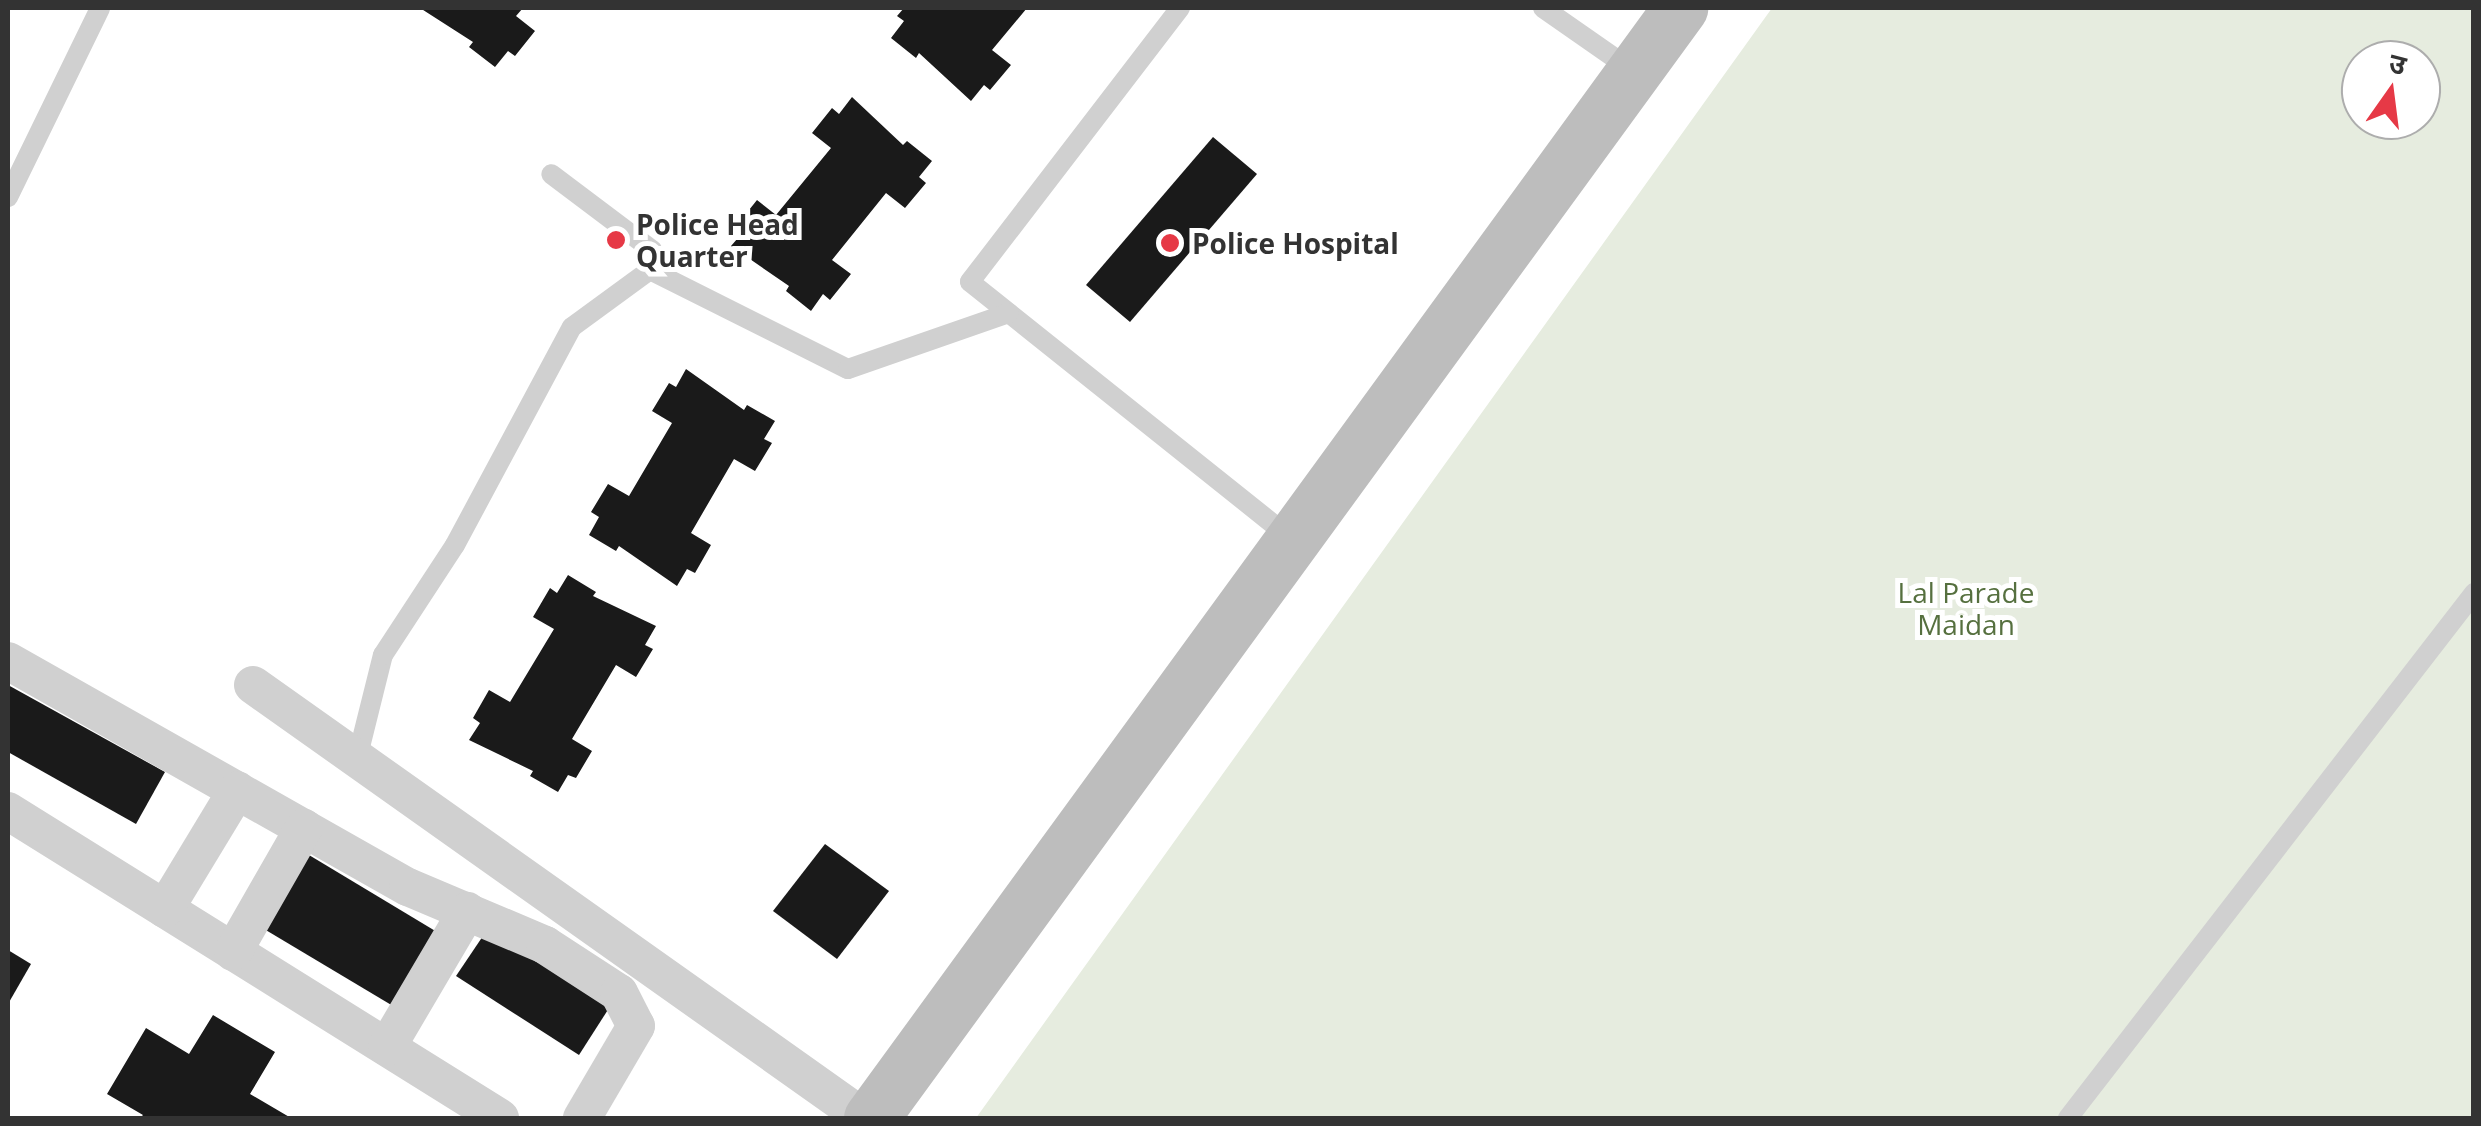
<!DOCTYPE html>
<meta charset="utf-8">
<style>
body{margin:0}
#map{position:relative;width:2481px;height:1126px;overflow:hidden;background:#fff;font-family:"Open Sans","Noto Sans Devanagari",sans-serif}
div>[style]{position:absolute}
.green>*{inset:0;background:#e6ecdf}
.building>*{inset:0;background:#1a1a1a}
.service>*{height:20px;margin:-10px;padding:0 10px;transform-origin:10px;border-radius:10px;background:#d0d0d0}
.minor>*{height:38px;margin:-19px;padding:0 19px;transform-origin:19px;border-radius:19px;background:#d0d0d0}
.secondary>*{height:55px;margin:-27.5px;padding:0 27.5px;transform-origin:27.5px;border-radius:27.5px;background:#bdbdbd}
.dots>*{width:28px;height:28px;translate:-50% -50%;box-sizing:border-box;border:5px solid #fff;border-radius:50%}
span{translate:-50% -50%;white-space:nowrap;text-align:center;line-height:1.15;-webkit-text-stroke:10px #fff;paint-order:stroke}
.poi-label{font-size:28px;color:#333;font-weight:700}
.left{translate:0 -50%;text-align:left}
.park-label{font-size:28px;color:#56703f}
.frame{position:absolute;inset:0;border:10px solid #333;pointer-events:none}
.north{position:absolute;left:2341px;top:40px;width:100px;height:100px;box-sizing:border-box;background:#fff;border:2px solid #adadad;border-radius:50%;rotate:14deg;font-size:28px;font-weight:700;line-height:40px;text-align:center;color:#333}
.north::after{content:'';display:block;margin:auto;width:35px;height:45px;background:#e63946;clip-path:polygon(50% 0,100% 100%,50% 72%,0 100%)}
</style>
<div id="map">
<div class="green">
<div style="clip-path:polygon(evenodd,1772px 8px,2473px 8px,2473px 1118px,976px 1118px,1772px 8px,2361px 60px,2421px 60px,2421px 120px,2361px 120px,2361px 60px)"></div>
</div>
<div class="building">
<div style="clip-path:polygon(420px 8px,523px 8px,516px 16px,535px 31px,515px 56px,508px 51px,495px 67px,469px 47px,473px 42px)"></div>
<div style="clip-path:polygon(904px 8px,1027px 8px,992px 50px,1011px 65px,990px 90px,984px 85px,971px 101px,919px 53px,916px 58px,891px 38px,904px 21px,897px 16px)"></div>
<div style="clip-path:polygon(852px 97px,903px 145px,907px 141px,932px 161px,919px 177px,926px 183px,905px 208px,886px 193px,832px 260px,851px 274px,830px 300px,823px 294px,811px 311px,786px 291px,789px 286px,731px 246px,744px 231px,737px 225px,757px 200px,776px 215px,831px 148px,812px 133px,832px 108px,839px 114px)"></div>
<div style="clip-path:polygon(1213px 137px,1257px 174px,1130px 322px,1086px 285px)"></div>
<div style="clip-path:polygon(686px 369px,744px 410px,747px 405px,775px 421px,764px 439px,772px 443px,755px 471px,734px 459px,691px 533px,711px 545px,695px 573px,687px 569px,677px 586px,619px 546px,616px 551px,589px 535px,599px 517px,591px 512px,608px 484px,629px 496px,672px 423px,652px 411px,669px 383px,676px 387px)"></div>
<div style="clip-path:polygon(568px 575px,596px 592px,593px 596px,656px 626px,645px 645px,653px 649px,636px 677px,616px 665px,572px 739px,592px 751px,576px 778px,568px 775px,558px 792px,530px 776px,533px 771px,469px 740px,480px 723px,473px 718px,489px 690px,510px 702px,554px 629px,533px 617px,550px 588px,557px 593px)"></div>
<div style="clip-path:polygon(8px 685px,165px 772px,136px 824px,8px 752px)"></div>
<div style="clip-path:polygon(825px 844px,889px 891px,837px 959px,773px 911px)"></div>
<div style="clip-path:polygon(299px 849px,437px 932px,393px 1006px,254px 923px)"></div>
<div style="clip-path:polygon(489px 927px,611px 1005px,579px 1055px,456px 976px)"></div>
<div style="clip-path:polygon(8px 950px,31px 964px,8px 1004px)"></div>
<div style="clip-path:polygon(213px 1015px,275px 1052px,250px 1094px,291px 1118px,140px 1118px,143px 1115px,107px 1094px,146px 1028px,189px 1054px)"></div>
</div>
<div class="service">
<div style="left:1180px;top:8px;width:345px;rotate:127.5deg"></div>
<div style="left:970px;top:282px;width:412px;rotate:38.6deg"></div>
<div style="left:1543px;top:8px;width:108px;rotate:34.9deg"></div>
<div style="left:8px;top:197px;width:210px;rotate:-64deg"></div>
<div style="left:650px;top:270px;width:221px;rotate:26.6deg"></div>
<div style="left:848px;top:369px;width:170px;rotate:-19.2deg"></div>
<div style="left:357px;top:759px;width:107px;rotate:-76deg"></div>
<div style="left:383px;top:655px;width:131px;rotate:-56.8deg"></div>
<div style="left:455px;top:545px;width:247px;rotate:-61.8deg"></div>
<div style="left:572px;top:327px;width:97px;rotate:-36.2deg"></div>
<div style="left:650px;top:270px;width:20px;rotate:-84deg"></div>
<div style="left:652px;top:250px;width:126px;rotate:-143deg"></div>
<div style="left:2068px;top:1118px;width:664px;rotate:-52.28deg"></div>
</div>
<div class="minor">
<div style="left:8px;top:661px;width:459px;rotate:29.5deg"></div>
<div style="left:408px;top:887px;width:149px;rotate:22.9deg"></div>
<div style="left:545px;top:945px;width:88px;rotate:33deg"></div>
<div style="left:619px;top:993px;width:37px;rotate:63deg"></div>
<div style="left:636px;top:1026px;width:107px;rotate:120.4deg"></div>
<div style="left:253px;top:685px;width:749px;rotate:35.32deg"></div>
<div style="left:8px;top:811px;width:580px;rotate:31.96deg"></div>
<div style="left:165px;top:909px;width:139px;rotate:-58.8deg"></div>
<div style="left:233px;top:952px;width:143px;rotate:-60.2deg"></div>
<div style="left:387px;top:1047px;width:158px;rotate:-59.5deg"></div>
</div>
<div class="secondary">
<div style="left:871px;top:1118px;width:1374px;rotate:-53.91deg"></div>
</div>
<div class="dots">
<div style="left:616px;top:240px;background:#e63946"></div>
<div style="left:1170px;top:243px;background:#e63946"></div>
</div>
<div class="poi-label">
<span class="left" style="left:636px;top:240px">Police Head<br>Quarter</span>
<span class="left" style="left:1192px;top:243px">Police Hospital</span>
</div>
<div class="park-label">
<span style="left:1966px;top:608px">Lal Parade<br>Maidan</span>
</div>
<div class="frame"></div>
<div class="north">उ</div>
</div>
